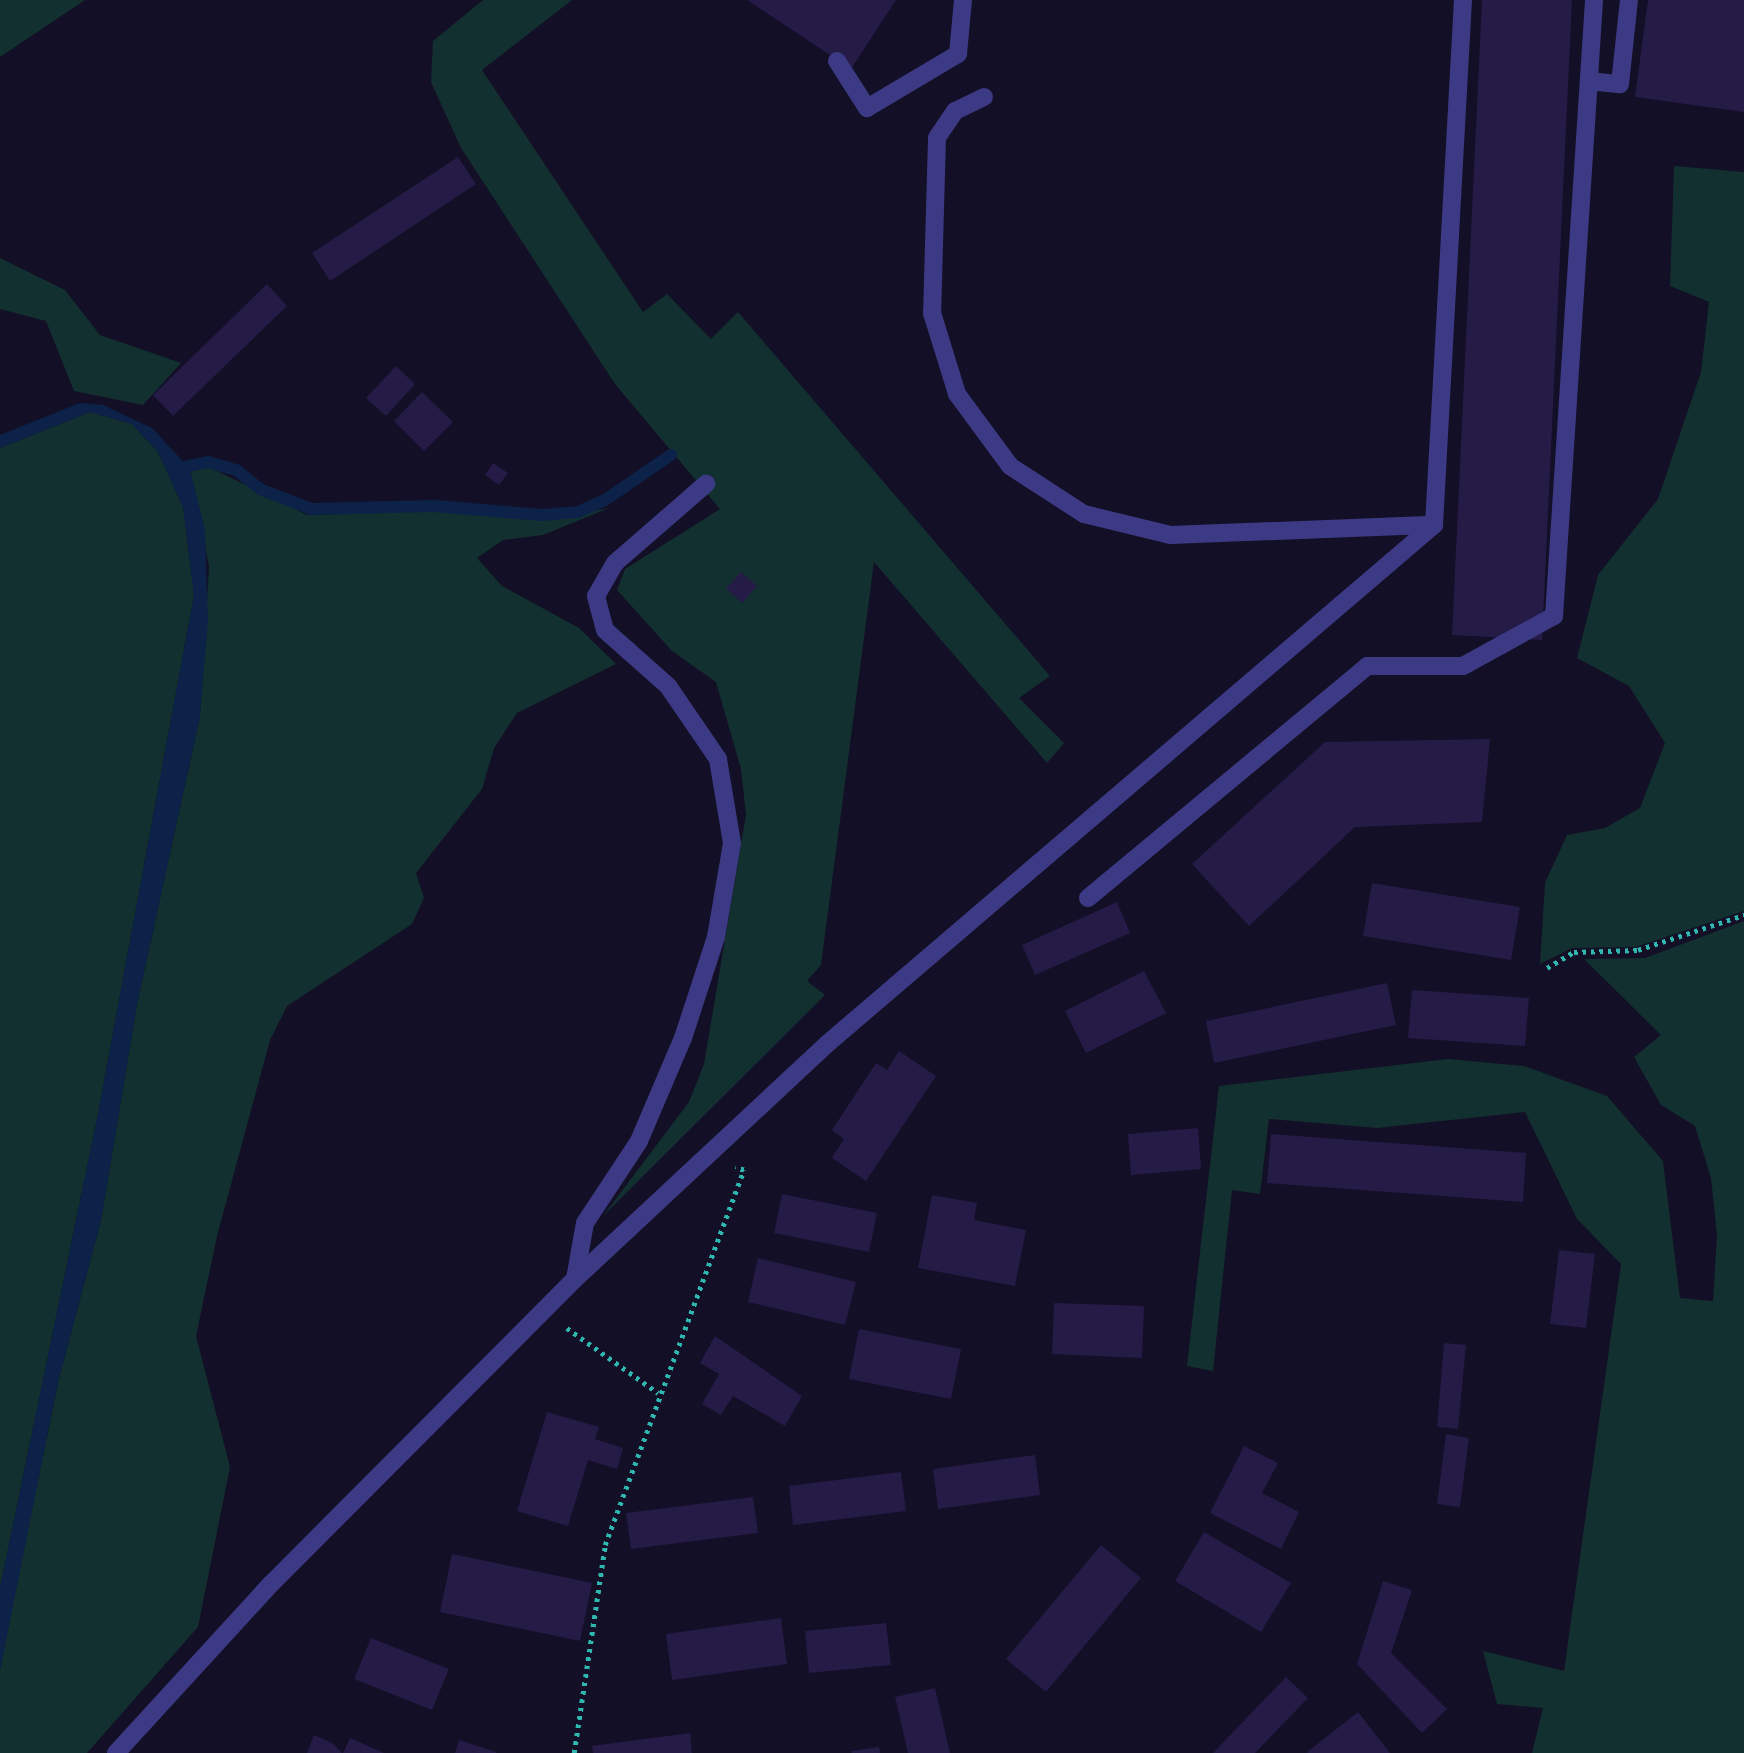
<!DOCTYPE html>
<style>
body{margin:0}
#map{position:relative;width:1744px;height:1753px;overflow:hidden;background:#130f26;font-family:"Noto Sans",sans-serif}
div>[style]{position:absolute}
.green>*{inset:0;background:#12302f}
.water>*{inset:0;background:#0c2248}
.stream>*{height:12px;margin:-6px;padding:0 6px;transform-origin:6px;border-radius:6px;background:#0c2248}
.building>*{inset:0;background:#241b47}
.path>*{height:4.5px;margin-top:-2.25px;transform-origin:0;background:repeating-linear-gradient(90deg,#2fb8b0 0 3.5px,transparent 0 8.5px)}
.service>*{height:18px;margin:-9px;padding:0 9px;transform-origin:9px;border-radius:9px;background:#3d3a85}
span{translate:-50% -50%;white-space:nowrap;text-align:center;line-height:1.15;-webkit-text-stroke:7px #130f26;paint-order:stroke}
</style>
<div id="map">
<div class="green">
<div style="clip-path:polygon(0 0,85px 0,0 57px)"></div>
<div style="clip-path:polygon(483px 0,572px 0,482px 70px,643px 312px,667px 294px,711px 339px,738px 312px,1050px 676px,1019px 698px,1064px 743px,1047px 763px,874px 562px,821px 965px,807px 981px,825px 995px,603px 1216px,689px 1102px,704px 1064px,746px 815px,741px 769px,716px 682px,672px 651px,617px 590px,625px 569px,720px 509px,615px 384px,461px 148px,431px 82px,433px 41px)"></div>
<div style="clip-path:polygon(1674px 166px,1744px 172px,1744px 911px,1636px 947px,1572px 948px,1540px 964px,1545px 883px,1567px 835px,1605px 828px,1640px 808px,1665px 743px,1629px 686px,1577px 658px,1598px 575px,1658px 499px,1701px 372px,1709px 302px,1670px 286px)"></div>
<div style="clip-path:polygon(0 258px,65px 290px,100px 335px,181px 363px,143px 405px,74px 391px,46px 321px,0 309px)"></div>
<div style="clip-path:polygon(90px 412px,132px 424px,158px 452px,183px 507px,194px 595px,98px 1114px,0 1588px,0 448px)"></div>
<div style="clip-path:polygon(209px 467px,307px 515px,434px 511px,542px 520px,609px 508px,543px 535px,503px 540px,477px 558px,502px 586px,579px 628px,616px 664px,517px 713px,494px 748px,482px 789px,416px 873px,424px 898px,412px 924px,287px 1006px,270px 1040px,217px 1236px,196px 1336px,230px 1467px,198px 1627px,87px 1753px,0 1753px,0 1670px,12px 1609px,58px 1382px,101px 1220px,137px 1004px,200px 716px,209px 567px,190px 469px)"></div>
<div style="clip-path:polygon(1744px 921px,1744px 1753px,1532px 1753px,1543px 1708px,1497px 1704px,1483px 1651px,1564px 1671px,1621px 1264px,1577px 1219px,1525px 1112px,1377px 1128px,1269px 1119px,1260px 1194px,1232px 1190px,1213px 1371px,1187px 1366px,1219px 1086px,1448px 1059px,1524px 1066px,1607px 1096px,1663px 1161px,1680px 1298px,1713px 1301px,1717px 1235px,1711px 1178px,1695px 1126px,1661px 1105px,1634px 1057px,1661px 1035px,1584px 959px,1645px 958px)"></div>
</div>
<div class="water">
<div style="clip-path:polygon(80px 403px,103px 405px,152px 428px,190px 469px,205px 530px,208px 621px,200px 716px,137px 1004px,101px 1220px,58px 1382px,0 1670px,0 1588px,98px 1114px,194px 595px,183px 507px,158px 452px,132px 424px,90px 412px,0 448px,0 435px)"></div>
</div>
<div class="stream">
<div style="left:175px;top:469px;width:34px;rotate:-12deg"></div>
<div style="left:208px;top:462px;width:29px;rotate:16deg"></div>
<div style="left:236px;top:470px;width:33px;rotate:38deg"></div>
<div style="left:262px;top:490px;width:53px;rotate:21.2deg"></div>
<div style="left:311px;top:509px;width:123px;rotate:-1.4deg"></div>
<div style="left:434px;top:506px;width:108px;rotate:4.8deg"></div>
<div style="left:542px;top:515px;width:36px;rotate:-5deg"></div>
<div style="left:578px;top:512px;width:30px;rotate:-24deg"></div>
<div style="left:605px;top:500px;width:80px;rotate:-34.3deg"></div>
</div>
<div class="building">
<div style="clip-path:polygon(747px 0,896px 0,851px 69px)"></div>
<div style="clip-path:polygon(1482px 0,1572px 0,1542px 640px,1452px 635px)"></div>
<div style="clip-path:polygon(1648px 0,1744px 0,1744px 112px,1635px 97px)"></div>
<div style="clip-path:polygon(458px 157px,476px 184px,330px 281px,312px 253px)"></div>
<div style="clip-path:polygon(267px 284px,287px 306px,173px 416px,153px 395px)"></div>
<div style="clip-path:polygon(396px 366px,415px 384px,386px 416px,366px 398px)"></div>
<div style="clip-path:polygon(422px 392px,453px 422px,424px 451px,394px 421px)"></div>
<div style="clip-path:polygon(493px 463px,508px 473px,499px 485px,485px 475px)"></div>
<div style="clip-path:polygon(741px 572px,757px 586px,742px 603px,726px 589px)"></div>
<div style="clip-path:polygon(1490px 739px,1482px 822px,1355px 827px,1249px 926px,1192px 864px,1325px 742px)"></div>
<div style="clip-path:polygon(1372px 883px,1520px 907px,1511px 960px,1363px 936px)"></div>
<div style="clip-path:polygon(1117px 902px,1130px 933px,1035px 975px,1022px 945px)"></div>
<div style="clip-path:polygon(1144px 971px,1166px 1013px,1086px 1053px,1065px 1011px)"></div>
<div style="clip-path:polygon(1387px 983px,1396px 1025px,1214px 1063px,1206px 1021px)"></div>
<div style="clip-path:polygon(1412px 990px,1529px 998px,1525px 1046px,1408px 1038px)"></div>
<div style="clip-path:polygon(899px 1051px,936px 1076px,866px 1181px,832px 1158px,844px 1139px,832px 1130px,876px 1063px,887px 1070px)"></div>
<div style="clip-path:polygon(1198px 1128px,1201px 1169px,1131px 1175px,1128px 1134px)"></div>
<div style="clip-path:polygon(1271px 1134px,1526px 1153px,1523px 1202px,1267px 1183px)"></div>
<div style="clip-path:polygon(782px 1194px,877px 1213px,869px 1252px,774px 1233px)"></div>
<div style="clip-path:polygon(932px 1195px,977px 1203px,974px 1220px,1026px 1230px,1015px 1286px,918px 1268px)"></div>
<div style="clip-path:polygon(1559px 1250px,1595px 1254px,1586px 1328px,1550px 1324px)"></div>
<div style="clip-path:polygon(758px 1258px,856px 1282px,845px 1325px,748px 1302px)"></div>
<div style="clip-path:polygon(1054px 1303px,1144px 1306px,1142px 1358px,1052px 1354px)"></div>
<div style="clip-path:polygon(859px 1329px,961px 1349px,951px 1399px,849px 1379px)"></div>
<div style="clip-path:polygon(715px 1336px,802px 1396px,785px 1426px,733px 1396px,721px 1415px,702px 1404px,719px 1374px,700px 1363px)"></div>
<div style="clip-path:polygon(1444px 1343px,1466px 1345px,1458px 1429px,1437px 1427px)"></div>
<div style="clip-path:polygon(547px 1412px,599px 1427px,595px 1439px,623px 1448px,617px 1469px,588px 1460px,568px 1526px,517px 1511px)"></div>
<div style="clip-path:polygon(1446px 1434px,1469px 1438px,1460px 1507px,1437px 1504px)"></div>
<div style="clip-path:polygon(1244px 1446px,1278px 1463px,1262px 1493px,1299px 1512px,1281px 1549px,1210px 1513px)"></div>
<div style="clip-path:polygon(1035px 1455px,1040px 1495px,938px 1509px,933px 1469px)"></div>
<div style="clip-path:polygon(901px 1472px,906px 1511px,793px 1525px,789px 1486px)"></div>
<div style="clip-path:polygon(753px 1497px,758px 1533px,631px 1549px,626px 1513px)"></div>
<div style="clip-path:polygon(1204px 1532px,1291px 1583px,1261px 1632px,1175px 1581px)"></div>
<div style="clip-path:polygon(1101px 1545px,1141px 1578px,1046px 1692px,1006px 1659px)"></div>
<div style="clip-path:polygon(452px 1554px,592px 1583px,580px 1641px,440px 1612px)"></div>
<div style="clip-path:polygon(1383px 1581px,1412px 1590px,1391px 1653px,1447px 1709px,1422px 1733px,1357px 1664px)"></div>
<div style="clip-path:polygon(781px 1618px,787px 1664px,672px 1680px,666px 1634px)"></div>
<div style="clip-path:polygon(886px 1623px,891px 1665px,809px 1673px,805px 1631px)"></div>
<div style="clip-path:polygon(371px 1638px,449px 1669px,432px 1710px,354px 1679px)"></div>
<div style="clip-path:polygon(1286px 1677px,1308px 1698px,1255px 1753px,1213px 1753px)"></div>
<div style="clip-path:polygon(935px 1688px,950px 1753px,908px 1753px,895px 1697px)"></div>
<div style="clip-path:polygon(1358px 1712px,1390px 1753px,1308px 1753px,1307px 1752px)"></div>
<div style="clip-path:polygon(690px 1733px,692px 1753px,593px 1753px,592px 1746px)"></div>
<div style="clip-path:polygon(314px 1735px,332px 1743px,342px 1753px,307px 1753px)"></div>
<div style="clip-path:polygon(350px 1738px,384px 1753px,343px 1753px)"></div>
<div style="clip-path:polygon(459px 1740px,496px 1752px,496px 1753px,455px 1753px)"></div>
<div style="clip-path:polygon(879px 1747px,880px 1753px,852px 1753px,851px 1751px)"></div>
</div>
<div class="path">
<div style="left:1547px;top:968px;width:31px;rotate:-31deg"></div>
<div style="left:1574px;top:952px;width:64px;rotate:-1.8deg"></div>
<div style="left:1638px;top:950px;width:112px;rotate:-18.3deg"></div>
<div style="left:567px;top:1328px;width:112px;rotate:35.5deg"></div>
<div style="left:574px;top:1753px;width:210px;rotate:-81.5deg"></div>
<div style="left:605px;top:1545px;width:400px;rotate:-69.7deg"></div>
<div style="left:744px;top:1170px;width:9px;rotate:-167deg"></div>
</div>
<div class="service">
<div style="left:837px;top:61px;width:56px;rotate:57.4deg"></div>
<div style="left:867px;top:108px;width:106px;rotate:-30.7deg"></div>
<div style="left:958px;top:54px;width:54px;rotate:-84.7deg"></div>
<div style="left:1589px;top:81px;width:31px;rotate:6deg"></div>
<div style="left:1620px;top:84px;width:84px;rotate:-83.9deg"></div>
<div style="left:984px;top:97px;width:32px;rotate:154deg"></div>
<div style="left:955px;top:111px;width:32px;rotate:124deg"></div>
<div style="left:937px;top:138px;width:175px;rotate:91.6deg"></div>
<div style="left:932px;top:313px;width:85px;rotate:72.8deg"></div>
<div style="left:957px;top:394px;width:89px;rotate:53.6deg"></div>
<div style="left:1010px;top:466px;width:88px;rotate:33deg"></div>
<div style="left:1084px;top:514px;width:89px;rotate:13.7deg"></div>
<div style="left:1170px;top:535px;width:264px;rotate:-2.2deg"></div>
<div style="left:1088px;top:898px;width:363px;rotate:-39.7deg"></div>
<div style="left:1367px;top:666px;width:96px"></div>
<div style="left:1463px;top:666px;width:104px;rotate:-28.8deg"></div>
<div style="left:1554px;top:616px;width:617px;rotate:-86.28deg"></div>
<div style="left:575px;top:1279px;width:57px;rotate:-79.9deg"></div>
<div style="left:585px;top:1223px;width:98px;rotate:-56.6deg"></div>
<div style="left:639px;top:1141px;width:112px;rotate:-66.9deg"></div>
<div style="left:683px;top:1038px;width:106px;rotate:-71.9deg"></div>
<div style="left:716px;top:937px;width:95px;rotate:-80.3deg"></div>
<div style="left:732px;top:843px;width:85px;rotate:-99.5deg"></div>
<div style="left:718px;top:759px;width:88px;rotate:-124.4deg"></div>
<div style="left:668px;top:686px;width:84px;rotate:-138.4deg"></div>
<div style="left:605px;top:630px;width:35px;rotate:-105deg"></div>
<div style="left:596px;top:596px;width:38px;rotate:-60deg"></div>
<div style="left:615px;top:563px;width:121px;rotate:-41deg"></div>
<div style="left:116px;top:1753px;width:229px;rotate:-47.5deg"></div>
<div style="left:271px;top:1584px;width:431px;rotate:-45.1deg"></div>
<div style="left:575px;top:1279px;width:345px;rotate:-43deg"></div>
<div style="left:827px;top:1044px;width:799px;rotate:-40.53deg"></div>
<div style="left:1434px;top:525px;width:526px;rotate:-86.84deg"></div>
</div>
</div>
